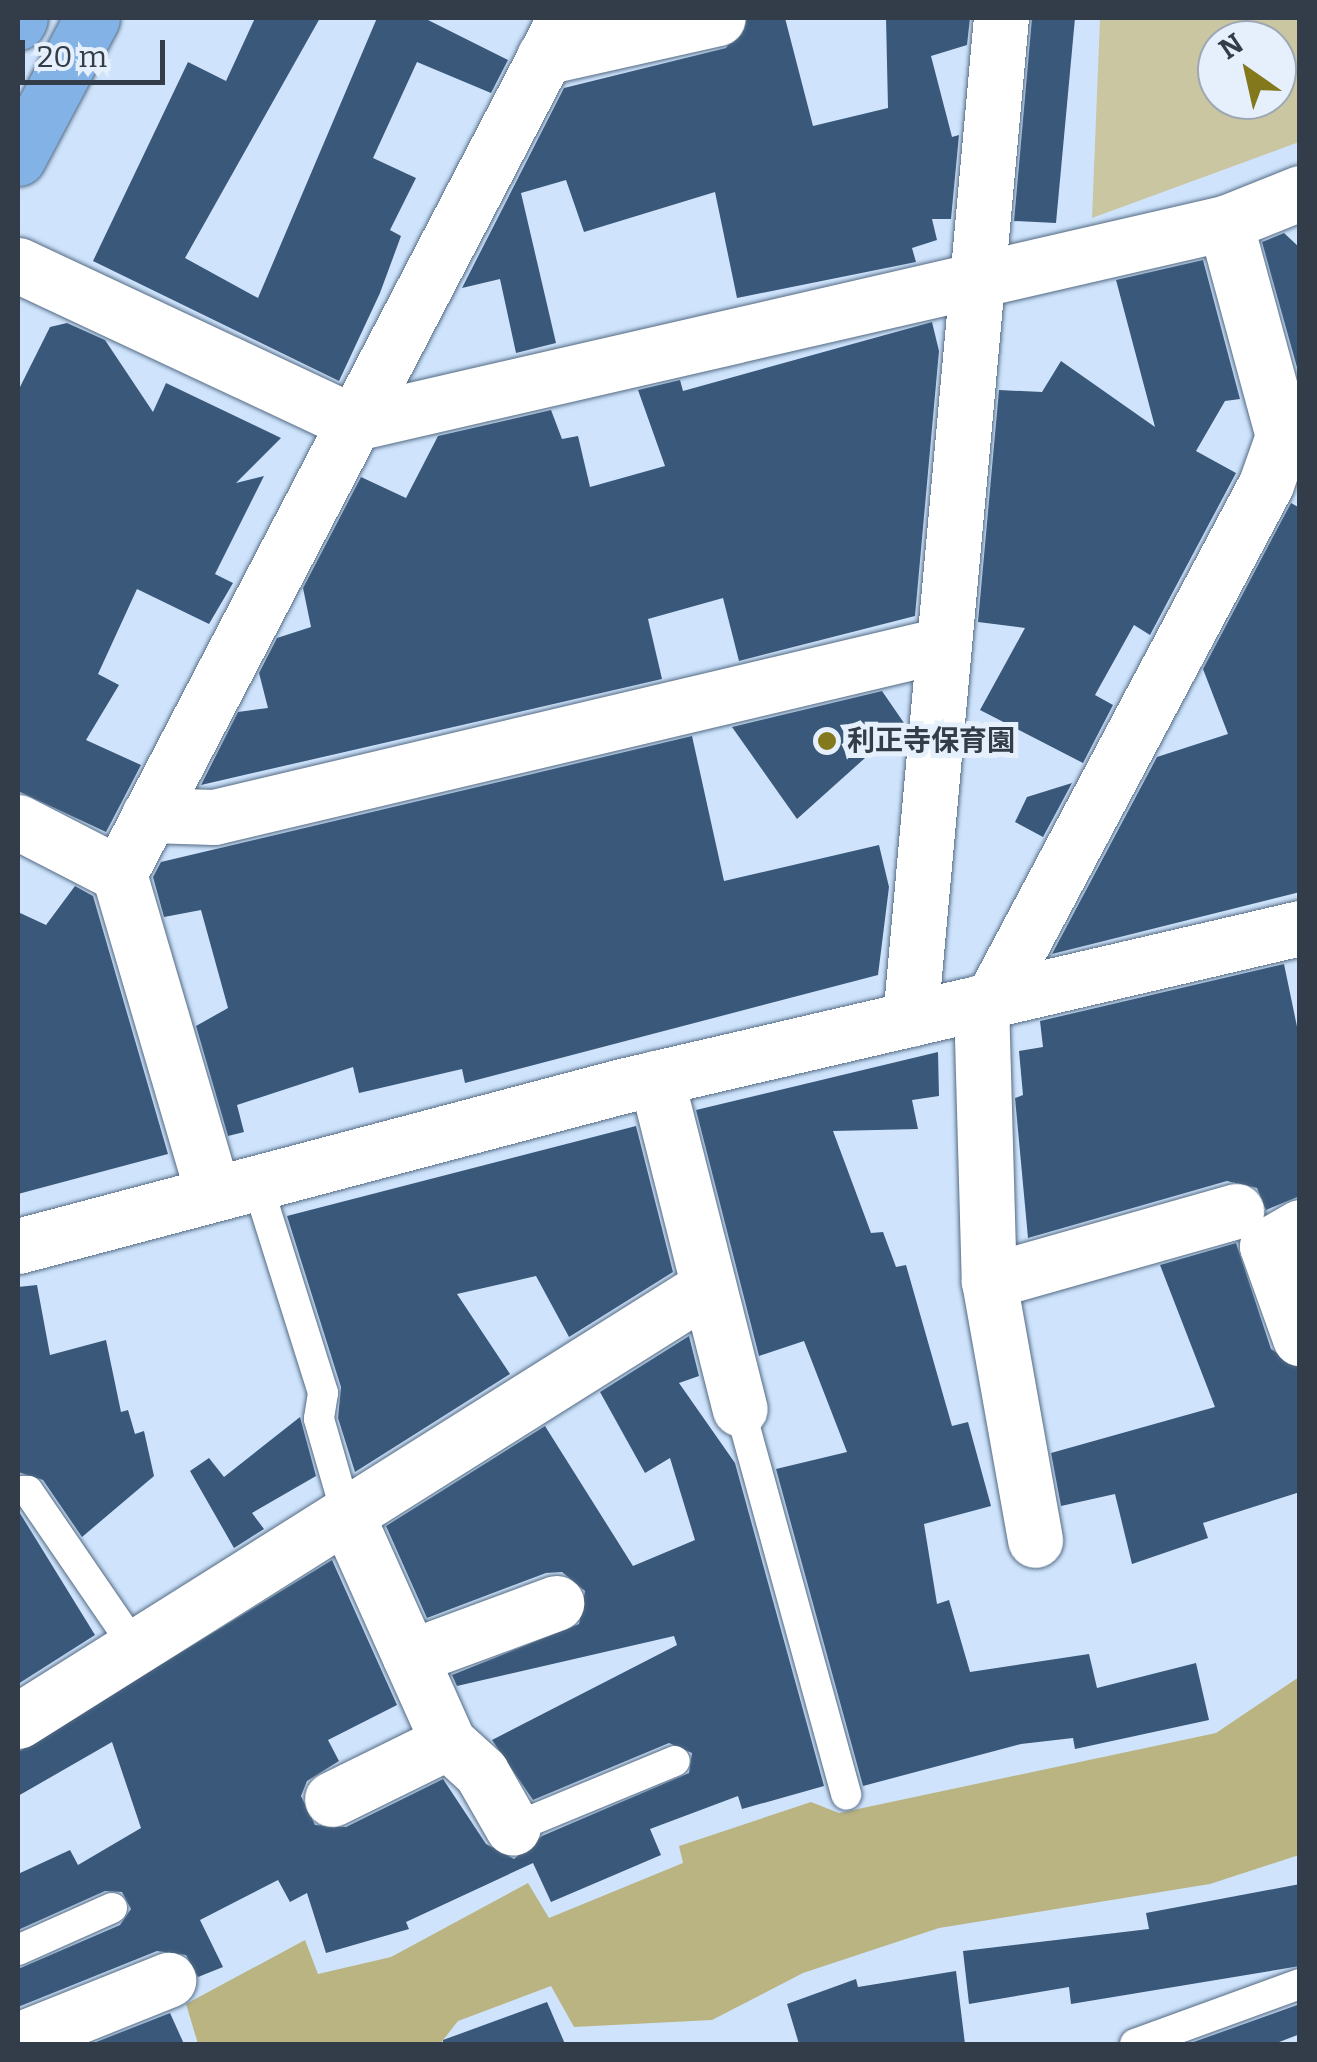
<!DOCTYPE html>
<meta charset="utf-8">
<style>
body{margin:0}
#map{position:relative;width:1317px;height:2062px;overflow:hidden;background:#cfe4fc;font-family:Bitter,"Noto Sans JP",serif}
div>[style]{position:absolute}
.green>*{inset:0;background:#cac6a1}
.forest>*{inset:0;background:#bab483}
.building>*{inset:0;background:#39587a}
.roads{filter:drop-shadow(0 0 2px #536a83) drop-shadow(0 0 2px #536a83)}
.service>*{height:30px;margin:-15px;padding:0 15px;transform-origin:15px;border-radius:15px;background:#fff}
.minor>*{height:55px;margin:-27.5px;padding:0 27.5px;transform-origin:27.5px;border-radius:27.5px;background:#fff}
.trunk>*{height:55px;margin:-27.5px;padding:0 27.5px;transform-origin:27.5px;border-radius:27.5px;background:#83b2e6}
.dots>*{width:28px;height:28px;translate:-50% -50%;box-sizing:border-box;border:5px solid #e6f0fc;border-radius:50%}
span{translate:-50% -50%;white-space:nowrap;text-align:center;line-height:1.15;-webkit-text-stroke:10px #e6f0fc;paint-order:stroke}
.poi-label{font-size:28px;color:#323d49;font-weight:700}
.left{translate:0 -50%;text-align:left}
.frame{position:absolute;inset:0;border:20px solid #323d49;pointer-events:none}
.north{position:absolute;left:1197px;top:20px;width:100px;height:100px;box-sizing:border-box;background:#e6f0fc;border:2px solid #9ea8b4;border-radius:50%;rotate:326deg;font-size:28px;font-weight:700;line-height:40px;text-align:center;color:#323d49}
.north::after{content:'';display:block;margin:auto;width:35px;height:45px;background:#84781c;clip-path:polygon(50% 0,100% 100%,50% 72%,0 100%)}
.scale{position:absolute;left:20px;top:40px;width:145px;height:45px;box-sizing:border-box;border:5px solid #323d49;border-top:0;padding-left:12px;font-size:30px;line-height:35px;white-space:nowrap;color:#323d49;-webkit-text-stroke:8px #e6f0fc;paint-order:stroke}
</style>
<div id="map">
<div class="green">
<div style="clip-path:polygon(evenodd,1100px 18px,1299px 18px,1299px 142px,1092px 218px,1100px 18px,1217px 40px,1277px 40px,1277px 100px,1217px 100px,1217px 40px)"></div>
</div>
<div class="forest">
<div style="clip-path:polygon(1299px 1677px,1299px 1855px,1210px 1884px,939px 1928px,803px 1973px,712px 2020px,574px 2027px,551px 1986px,458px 2021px,440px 2044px,198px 2044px,186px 2004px,305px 1940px,318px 1974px,391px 1957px,528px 1883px,549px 1918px,683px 1863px,679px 1846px,811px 1802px,839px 1813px,1216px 1733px)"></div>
</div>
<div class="building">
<div style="clip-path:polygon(255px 18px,320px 18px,185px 258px,258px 298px,377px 18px,424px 18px,508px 60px,491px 93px,417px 62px,373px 158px,416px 178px,390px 230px,401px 236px,380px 293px,339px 381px,93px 261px,188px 62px,226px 81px)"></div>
<div style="clip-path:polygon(748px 18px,785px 18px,813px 126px,888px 108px,886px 18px,970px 18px,967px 45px,931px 56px,952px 137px,959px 135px,951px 219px,932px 219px,937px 240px,912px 248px,916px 262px,737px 298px,715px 192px,584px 232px,566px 180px,521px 193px,556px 343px,516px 353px,500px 279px,462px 288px,564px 88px,726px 48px)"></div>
<div style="clip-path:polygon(1032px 18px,1075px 18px,1056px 223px,1014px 221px)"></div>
<div style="clip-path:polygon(1284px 233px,1300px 248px,1300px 378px,1262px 242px)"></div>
<div style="clip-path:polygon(1203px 260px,1240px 399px,1225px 401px,1196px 451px,1236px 473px,1150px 635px,1134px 625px,1095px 695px,1113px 705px,1083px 763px,980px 710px,1025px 628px,978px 622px,999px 390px,1042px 392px,1061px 361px,1155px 427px,1116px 280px)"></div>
<div style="clip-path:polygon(932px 322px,939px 351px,915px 616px,739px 661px,723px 598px,648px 619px,662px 679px,201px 785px,238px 712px,268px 708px,259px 673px,277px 638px,311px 627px,303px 588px,361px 477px,406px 498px,438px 436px,551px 410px,562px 439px,578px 436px,590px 487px,665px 466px,638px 390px,680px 380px,683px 391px)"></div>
<div style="clip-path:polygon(67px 323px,105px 340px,153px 412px,166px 383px,281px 438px,236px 483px,264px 476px,215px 574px,233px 583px,209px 624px,137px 589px,98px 674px,119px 685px,86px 740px,141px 765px,106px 832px,18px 791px,18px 391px,50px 327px)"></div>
<div style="clip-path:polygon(1291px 503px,1300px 508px,1300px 892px,1052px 954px,1157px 757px,1228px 734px,1203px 669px)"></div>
<div style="clip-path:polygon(882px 691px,904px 723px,797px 819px,732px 727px)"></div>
<div style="clip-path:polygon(692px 736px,724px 881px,879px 845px,889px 887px,878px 975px,465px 1083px,462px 1069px,359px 1093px,353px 1067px,237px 1105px,244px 1132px,228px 1136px,196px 1026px,228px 1008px,201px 910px,164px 917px,153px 877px,161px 862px)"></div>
<div style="clip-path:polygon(1072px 783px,1043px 837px,1015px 822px,1027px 797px)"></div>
<div style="clip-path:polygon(75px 886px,93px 896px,168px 1154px,18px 1194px,18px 912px,46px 925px)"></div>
<div style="clip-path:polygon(1284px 964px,1300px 1041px,1300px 1196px,1266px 1210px,1257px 1188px,1227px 1181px,1028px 1238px,1015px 1098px,1023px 1095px,1019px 1051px,1043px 1047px,1040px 1021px)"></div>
<div style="clip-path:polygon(938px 1052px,939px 1096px,912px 1100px,918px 1129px,833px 1131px,871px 1233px,883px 1232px,896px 1267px,906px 1265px,952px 1426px,968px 1422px,991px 1506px,924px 1524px,937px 1604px,949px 1600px,970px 1672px,1089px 1654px,1097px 1688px,1196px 1663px,1209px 1720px,1075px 1749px,1073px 1738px,1021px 1744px,863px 1786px,776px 1469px,847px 1452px,804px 1341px,759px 1356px,696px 1110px)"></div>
<div style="clip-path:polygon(636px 1126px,673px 1272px,569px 1337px,536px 1276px,457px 1294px,510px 1374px,355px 1472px,338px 1418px,341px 1387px,287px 1216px)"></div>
<div style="clip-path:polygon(1236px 1243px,1271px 1349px,1300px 1368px,1300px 1492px,1203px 1523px,1208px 1538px,1132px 1564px,1115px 1494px,1061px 1506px,1051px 1453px,1215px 1407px,1160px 1265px)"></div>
<div style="clip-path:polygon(37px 1285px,50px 1355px,106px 1340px,121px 1412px,128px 1410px,135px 1434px,144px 1431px,154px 1476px,82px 1537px,43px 1480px,18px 1472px,18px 1287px)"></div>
<div style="clip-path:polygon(689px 1336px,699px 1376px,679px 1383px,735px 1463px,824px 1786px,742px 1809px,738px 1796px,650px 1829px,661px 1855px,551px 1902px,533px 1863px,406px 1922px,409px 1929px,326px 1953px,307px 1893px,290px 1902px,278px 1880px,200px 1920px,223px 1967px,198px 1977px,186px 1955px,157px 1951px,18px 2007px,18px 1969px,120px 1925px,131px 1909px,122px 1892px,105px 1891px,18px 1930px,18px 1874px,70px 1850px,78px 1865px,141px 1828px,112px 1742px,18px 1796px,18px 1752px,332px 1560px,397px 1705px,328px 1740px,339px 1761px,307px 1781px,301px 1796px,315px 1825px,346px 1827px,443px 1779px,486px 1844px,514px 1859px,542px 1836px,689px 1773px,692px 1753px,669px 1743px,533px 1800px,492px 1740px,677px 1645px,674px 1636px,457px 1686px,452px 1675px,579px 1624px,585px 1591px,562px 1572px,546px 1573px,427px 1618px,386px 1526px,545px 1426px,633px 1566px,695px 1540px,670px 1458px,645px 1473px,600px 1392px)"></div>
<div style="clip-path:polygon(300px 1417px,316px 1476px,252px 1513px,264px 1529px,234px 1548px,190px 1471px,209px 1458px,224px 1477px)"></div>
<div style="clip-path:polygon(18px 1510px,95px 1635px,18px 1684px)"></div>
<div style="clip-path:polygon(1300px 1884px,1300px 1966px,1071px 2004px,1069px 1987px,969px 2004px,963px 1951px,1149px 1929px,1146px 1913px)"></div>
<div style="clip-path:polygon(956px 1971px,965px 2044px,799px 2044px,787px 2004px,856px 1979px,858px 1987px)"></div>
<div style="clip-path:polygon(547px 2002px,565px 2044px,443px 2044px,443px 2040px)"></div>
<div style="clip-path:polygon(1300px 2004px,1300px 2034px,1274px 2044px,1188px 2044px)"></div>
<div style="clip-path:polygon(170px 2013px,184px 2044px,91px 2044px)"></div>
</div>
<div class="roads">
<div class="service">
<div style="left:256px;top:1180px;width:223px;rotate:72.5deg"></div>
<div style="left:323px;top:1393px;width:26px;rotate:99deg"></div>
<div style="left:319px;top:1419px;width:101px;rotate:73.9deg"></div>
<div style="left:740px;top:1409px;width:400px;rotate:74.6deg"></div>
<div style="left:18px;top:1491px;width:10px"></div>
<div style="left:28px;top:1491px;width:189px;rotate:55.6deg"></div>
<div style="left:513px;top:1828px;width:175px;rotate:-22.5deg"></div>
<div style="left:18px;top:1950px;width:103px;rotate:-24.1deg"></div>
<div style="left:1135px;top:2044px;width:176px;rotate:-20deg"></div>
</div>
<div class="minor">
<div style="left:544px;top:57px;width:178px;rotate:-12.6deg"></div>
<div style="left:18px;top:265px;width:372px;rotate:25.1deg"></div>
<div style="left:355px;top:423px;width:893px;rotate:-12.95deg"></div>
<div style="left:1225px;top:223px;width:81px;rotate:-21.8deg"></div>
<div style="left:149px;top:815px;width:65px;rotate:1.8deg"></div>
<div style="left:214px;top:817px;width:743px;rotate:-13.31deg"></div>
<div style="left:18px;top:822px;width:114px;rotate:27.2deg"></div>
<div style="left:119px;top:874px;width:965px;rotate:-62.48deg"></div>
<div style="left:119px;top:874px;width:330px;rotate:73.6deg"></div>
<div style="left:992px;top:1000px;width:584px;rotate:-62.03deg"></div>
<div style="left:1266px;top:484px;width:51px;rotate:-70.5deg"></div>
<div style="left:1283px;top:436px;width:221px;rotate:-105.2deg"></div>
<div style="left:981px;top:1002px;width:279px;rotate:88.4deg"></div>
<div style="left:989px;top:1281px;width:263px;rotate:79.9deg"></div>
<div style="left:910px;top:1019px;width:1005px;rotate:-84.81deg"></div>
<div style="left:656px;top:1078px;width:341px;rotate:75.8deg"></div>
<div style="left:1300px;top:1227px;width:38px;rotate:150deg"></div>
<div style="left:1267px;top:1246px;width:98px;rotate:70.3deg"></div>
<div style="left:18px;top:1246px;width:625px;rotate:-14.84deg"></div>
<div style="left:622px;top:1086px;width:696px;rotate:-13.12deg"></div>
<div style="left:989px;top:1281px;width:257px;rotate:-15.8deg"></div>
<div style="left:347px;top:1516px;width:248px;rotate:65.9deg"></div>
<div style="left:448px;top:1742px;width:45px;rotate:42.3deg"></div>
<div style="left:481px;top:1772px;width:64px;rotate:60.3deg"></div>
<div style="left:410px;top:1657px;width:156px;rotate:-20.3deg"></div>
<div style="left:18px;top:1721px;width:809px;rotate:-32.18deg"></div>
<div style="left:332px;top:1799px;width:129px;rotate:-26.2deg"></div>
<div style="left:18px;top:2040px;width:162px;rotate:-21.8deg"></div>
</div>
<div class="trunk">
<div style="left:18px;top:22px;width:4px;rotate:-63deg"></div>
<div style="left:18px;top:158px;width:158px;rotate:-62.1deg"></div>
</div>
</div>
<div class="dots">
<div style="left:827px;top:741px;background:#84781c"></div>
</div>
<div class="poi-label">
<span class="left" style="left:847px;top:741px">利正寺保育園</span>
</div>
<div class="frame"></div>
<div class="north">N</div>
<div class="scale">20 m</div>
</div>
